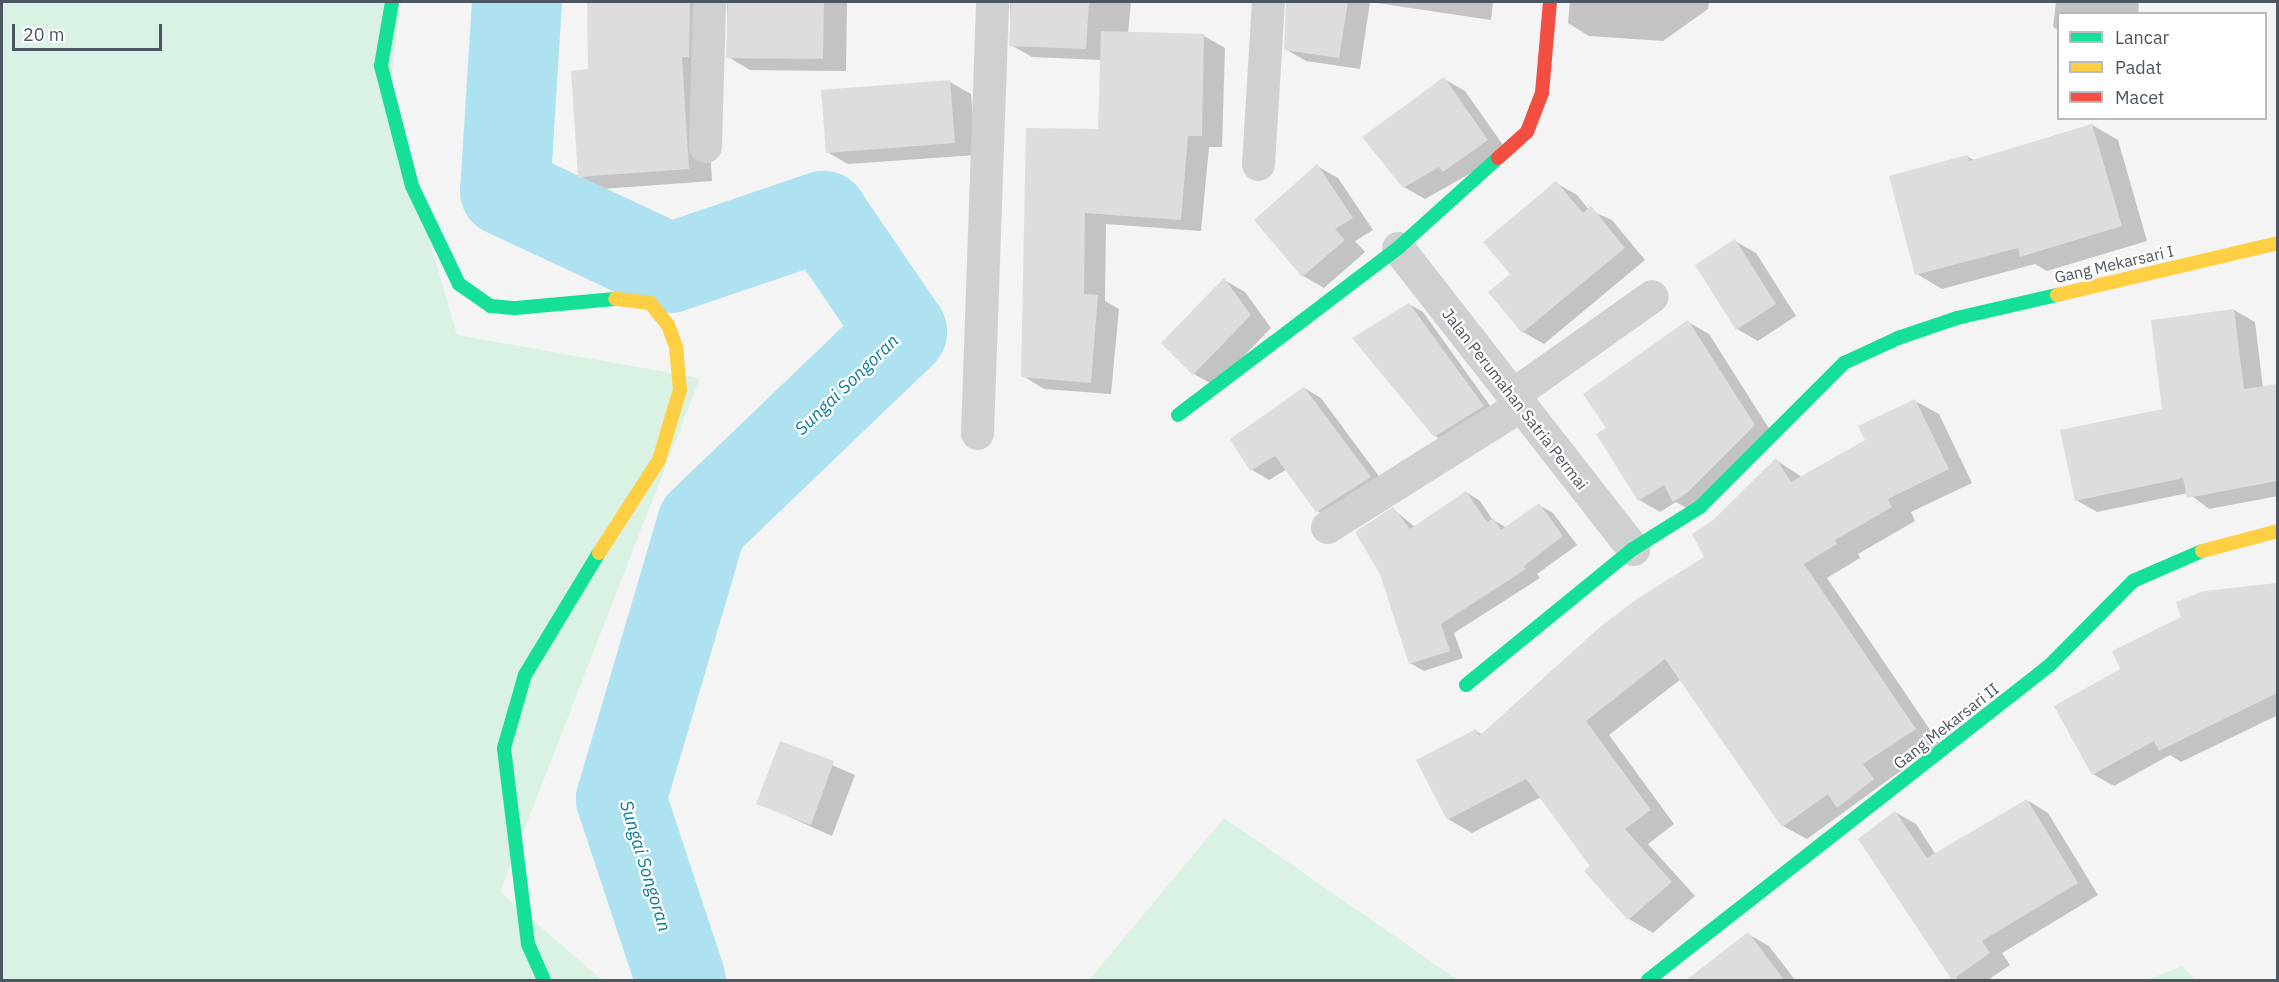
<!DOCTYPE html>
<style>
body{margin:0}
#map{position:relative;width:2279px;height:982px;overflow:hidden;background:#f4f4f4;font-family:"IBM Plex Sans",sans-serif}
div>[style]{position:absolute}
.green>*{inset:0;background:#d9f2e3}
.shadow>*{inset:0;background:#0003}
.river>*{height:90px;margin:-45px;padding:0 45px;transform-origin:45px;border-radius:45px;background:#aee2f0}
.building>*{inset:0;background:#ddddde}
.street>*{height:33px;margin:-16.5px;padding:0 16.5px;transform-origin:16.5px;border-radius:16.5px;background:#ced0d2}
.fast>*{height:14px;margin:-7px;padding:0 7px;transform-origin:7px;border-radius:7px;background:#16e098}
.slow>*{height:14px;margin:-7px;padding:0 7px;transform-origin:7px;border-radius:7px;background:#ffcf43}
.jam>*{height:14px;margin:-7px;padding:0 7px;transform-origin:7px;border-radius:7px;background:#f24e42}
span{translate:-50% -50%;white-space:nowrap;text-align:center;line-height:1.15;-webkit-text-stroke:4.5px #fff;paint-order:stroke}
.street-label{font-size:16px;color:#4a5661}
.water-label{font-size:18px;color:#0c7c9b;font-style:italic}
.frame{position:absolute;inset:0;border:3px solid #4a5661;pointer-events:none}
.legend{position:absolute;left:2057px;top:12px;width:210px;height:108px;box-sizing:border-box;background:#fff;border:2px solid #b7bbc0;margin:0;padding:8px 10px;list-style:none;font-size:18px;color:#4a5661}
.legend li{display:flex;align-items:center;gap:12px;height:30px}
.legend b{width:30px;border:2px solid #b7bbc0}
.scale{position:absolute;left:12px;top:24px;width:150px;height:27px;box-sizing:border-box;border:3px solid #4a5661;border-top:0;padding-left:8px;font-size:18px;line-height:21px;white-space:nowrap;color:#4a5661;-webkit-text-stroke:4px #fff;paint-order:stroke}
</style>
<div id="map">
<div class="green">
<div style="clip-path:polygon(2px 2px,401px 2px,389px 100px,457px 335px,700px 378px,500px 892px,602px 980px,2px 980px)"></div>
<div style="clip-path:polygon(1224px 818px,1458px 980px,1089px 980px)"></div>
<div style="clip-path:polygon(2182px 966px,2196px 980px,2147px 980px)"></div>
</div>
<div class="shadow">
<div style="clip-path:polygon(589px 2px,721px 2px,705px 69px,712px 181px,602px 189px,580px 176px,589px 71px)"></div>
<div style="clip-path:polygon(727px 2px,847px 2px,846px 71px,750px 70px,728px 57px)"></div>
<div style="clip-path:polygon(1010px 2px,1131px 2px,1128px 33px,1204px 36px,1225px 48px,1222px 147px,1209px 147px,1201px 231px,1106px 224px,1105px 301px,1119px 309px,1111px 394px,1044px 389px,1023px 376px,1100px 130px,1102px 60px,1032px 57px,1011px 45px)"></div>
<div style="clip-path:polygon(1288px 2px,1493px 2px,1491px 20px,1370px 2px,1360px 69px,1306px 61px,1285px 49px)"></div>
<div style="clip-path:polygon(1709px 2px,1708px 9px,1663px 41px,1589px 36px,1568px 23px,1570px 2px)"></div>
<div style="clip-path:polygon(2056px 2px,2139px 2px,2138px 14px,2058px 14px,2058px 30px,2053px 27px)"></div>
<div style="clip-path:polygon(1444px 79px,1465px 91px,1508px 152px,1425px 199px,1404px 187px)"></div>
<div style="clip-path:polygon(950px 82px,971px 94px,976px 155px,848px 164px,827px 152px)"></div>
<div style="clip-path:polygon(2092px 125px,2118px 140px,2147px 241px,2047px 271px,2035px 264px,1942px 289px,1917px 274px,1967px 156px,1975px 161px)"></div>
<div style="clip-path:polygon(1317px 166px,1338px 178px,1373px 230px,1355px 241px,1365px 252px,1324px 288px,1303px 276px)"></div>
<div style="clip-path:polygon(1556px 183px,1577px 195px,1589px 210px,1612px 220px,1645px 260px,1544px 344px,1523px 332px,1512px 274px)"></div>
<div style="clip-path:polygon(1735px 241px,1756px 253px,1796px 316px,1758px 341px,1737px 329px)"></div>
<div style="clip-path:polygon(1224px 280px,1245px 292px,1271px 328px,1215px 386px,1194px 374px,1163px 343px)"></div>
<div style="clip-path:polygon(1409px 304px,1423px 312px,1496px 414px,1448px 444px,1435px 436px)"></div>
<div style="clip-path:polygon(2234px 310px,2255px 322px,2263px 388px,2278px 386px,2278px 496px,2209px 509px,2188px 493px,2097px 512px,2076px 500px,2163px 410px)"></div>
<div style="clip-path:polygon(1688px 322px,1709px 334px,1775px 438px,1695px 513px,1676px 502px,1660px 512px,1639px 500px,1608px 428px)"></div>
<div style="clip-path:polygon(1304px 388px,1321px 398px,1387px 487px,1335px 520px,1317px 511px,1287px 469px,1269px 480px,1252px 470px)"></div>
<div style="clip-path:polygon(1915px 401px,1939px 414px,1972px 483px,1911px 512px,1915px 521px,1858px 554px,1860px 558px,1827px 578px,1939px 743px,1807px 839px,1783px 826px,1681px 679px,1609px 735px,1674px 824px,1648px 844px,1695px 896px,1653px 933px,1629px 919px,1541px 797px,1472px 833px,1448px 819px,1476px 731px,1483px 735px,1706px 557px,1714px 522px,1776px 460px,1802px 477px,1866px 441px)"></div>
<div style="clip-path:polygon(1466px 492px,1480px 501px,1492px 519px,1507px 528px,1539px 505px,1553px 513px,1577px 545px,1537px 574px,1540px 578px,1454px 633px,1463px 658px,1424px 671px,1410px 663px,1393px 509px,1415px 527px)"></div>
<div style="clip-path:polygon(2278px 585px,2278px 715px,2181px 762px,2170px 755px,2114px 786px,2093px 774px,2122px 670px,2183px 617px,2204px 593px)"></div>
<div style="clip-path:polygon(781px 743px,855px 775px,832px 836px,758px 803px)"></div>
<div style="clip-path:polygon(2027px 800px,2048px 813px,2098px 895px,2002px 953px,2010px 965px,1988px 980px,1957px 980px,1895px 812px,1916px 824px,1936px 855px)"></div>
<div style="clip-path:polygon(1748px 934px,1769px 946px,1795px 980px,1694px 980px)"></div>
</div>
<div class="river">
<div style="left:517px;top:2px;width:189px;rotate:93.6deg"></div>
<div style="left:505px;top:191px;width:182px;rotate:25deg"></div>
<div style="left:670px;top:268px;width:162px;rotate:-18.8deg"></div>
<div style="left:823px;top:216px;width:140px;rotate:55.7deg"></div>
<div style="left:902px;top:332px;width:277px;rotate:136.2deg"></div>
<div style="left:702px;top:524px;width:287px;rotate:106.4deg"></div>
<div style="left:621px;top:799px;width:191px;rotate:71.7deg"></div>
</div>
<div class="building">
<div style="clip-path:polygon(587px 2px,690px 2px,689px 57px,682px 57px,689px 169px,578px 177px,571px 71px,588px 69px)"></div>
<div style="clip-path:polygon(728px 2px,824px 2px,823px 59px,726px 58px)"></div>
<div style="clip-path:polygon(1011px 2px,1089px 2px,1086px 49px,1009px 46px)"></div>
<div style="clip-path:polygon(1286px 2px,1348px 2px,1339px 58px,1284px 50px)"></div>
<div style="clip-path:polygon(1101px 31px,1204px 34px,1202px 136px,1188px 136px,1181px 220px,1085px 213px,1084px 294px,1098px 295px,1091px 383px,1021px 377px,1026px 128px,1098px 129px)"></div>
<div style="clip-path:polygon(1444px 77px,1488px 140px,1443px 172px,1439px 167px,1403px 188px,1362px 137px)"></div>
<div style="clip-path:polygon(950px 80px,955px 143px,826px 153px,821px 90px)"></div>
<div style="clip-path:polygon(2092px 124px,2122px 226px,2020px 257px,2018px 248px,1915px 275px,1889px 176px,1967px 155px,1969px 161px)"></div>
<div style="clip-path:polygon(1317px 164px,1353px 218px,1335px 229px,1345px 240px,1302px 277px,1254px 220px)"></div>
<div style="clip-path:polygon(1556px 181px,1583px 213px,1591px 206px,1625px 248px,1522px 333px,1488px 292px,1510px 274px,1483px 242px)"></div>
<div style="clip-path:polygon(1735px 239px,1776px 304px,1736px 330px,1695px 265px)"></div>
<div style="clip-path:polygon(1224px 278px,1251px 315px,1193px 375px,1161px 343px)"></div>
<div style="clip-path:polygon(1409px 303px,1484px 406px,1434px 437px,1352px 338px)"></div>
<div style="clip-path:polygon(2234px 309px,2244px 389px,2277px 384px,2277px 481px,2187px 498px,2183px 478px,2075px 501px,2060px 430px,2162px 409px,2151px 320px)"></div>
<div style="clip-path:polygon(1688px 320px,1755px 425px,1688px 492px,1673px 502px,1664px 485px,1638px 501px,1596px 434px,1606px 428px,1583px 394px)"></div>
<div style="clip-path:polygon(1304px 387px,1371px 477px,1316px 512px,1275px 456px,1250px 471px,1230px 439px)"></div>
<div style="clip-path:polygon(1915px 399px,1949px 469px,1888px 499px,1892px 507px,1835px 540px,1837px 544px,1804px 564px,1916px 729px,1863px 764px,1874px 779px,1837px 808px,1828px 794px,1782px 827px,1665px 659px,1586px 721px,1651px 810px,1625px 829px,1672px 882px,1628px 920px,1584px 871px,1590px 866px,1526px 779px,1447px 820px,1416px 760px,1476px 729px,1479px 736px,1600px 627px,1637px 599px,1704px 557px,1692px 534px,1713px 520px,1776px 458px,1791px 482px,1865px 440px,1858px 426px)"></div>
<div style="clip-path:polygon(1466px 491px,1487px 522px,1493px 518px,1501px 530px,1539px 503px,1563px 536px,1524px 566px,1526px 569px,1441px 624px,1450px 651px,1409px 664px,1380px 574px,1355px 532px,1393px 507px,1410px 529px)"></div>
<div style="clip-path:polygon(2277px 583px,2277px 693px,2159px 751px,2154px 741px,2092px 775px,2054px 706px,2120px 669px,2112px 651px,2181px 617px,2176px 602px,2204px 591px)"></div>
<div style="clip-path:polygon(780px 741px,834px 761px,811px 825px,756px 804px)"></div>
<div style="clip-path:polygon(2027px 799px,2078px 883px,1982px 941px,1990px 953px,1952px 980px,1858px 839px,1895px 811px,1927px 858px)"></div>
<div style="clip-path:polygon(1748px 932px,1785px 981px,1685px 981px)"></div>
</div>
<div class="street">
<div style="left:705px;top:146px;width:144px;rotate:-88.4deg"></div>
<div style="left:1258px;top:164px;width:162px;rotate:-86.5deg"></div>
<div style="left:1398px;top:248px;width:382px;rotate:52deg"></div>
<div style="left:1512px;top:395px;width:171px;rotate:-35.3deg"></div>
<div style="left:977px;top:433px;width:431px;rotate:-88deg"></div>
<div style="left:1327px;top:527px;width:227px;rotate:-32.2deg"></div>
</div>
<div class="fast">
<div style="left:392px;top:2px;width:65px;rotate:99.8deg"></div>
<div style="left:381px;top:66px;width:124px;rotate:75.5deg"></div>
<div style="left:412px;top:186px;width:109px;rotate:64.4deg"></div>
<div style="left:459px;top:284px;width:39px;rotate:35deg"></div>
<div style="left:491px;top:306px;width:25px;rotate:5deg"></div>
<div style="left:516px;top:308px;width:99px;rotate:-5.2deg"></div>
<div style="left:1178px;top:415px;width:276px;rotate:-37.2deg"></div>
<div style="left:1398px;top:248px;width:135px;rotate:-42deg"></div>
<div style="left:1466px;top:685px;width:215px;rotate:-39.2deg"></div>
<div style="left:1633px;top:549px;width:79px;rotate:-32.1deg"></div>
<div style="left:1700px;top:507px;width:204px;rotate:-45deg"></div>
<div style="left:1844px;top:363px;width:60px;rotate:-24.8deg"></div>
<div style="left:1898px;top:338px;width:62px;rotate:-18.7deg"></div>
<div style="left:1957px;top:318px;width:103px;rotate:-13deg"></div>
<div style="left:544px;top:980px;width:39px;rotate:-114deg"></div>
<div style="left:528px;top:944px;width:197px;rotate:-97deg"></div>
<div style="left:504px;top:748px;width:76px;rotate:-74deg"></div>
<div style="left:525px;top:675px;width:143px;rotate:-58.8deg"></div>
<div style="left:1648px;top:980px;width:511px;rotate:-38.08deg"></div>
<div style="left:2050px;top:665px;width:118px;rotate:-45.3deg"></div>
<div style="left:2133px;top:581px;width:75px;rotate:-23.5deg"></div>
</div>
<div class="slow">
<div style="left:2057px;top:295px;width:227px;rotate:-13.2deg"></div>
<div style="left:2202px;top:551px;width:79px;rotate:-14.7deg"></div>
<div style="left:599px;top:553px;width:111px;rotate:-57.2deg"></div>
<div style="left:659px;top:460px;width:73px;rotate:-73.3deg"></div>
<div style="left:680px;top:390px;width:43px;rotate:-95.3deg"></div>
<div style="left:676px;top:347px;width:23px;rotate:-110deg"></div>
<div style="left:668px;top:325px;width:28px;rotate:-129deg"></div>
<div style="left:650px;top:303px;width:35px;rotate:-173deg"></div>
</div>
<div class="jam">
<div style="left:1498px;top:158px;width:39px;rotate:-42deg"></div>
<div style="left:1527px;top:132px;width:42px;rotate:-69deg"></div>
<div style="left:1542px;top:93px;width:91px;rotate:-85deg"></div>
</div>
<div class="street-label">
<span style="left:2114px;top:264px;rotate:-13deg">Gang Mekarsari I</span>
<span style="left:1515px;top:399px;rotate:52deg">Jalan Perumahan Satria Permai</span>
<span style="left:1946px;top:726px;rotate:-38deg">Gang Mekarsari II</span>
</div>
<div class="water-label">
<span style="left:847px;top:385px;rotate:-44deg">Sungai Songoran</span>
<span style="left:645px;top:866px;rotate:73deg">Sungai Songoran</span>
</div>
<div class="frame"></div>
<ul class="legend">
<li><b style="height:8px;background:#16e098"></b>Lancar</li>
<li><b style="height:8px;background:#ffcf43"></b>Padat</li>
<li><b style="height:8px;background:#f24e42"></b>Macet</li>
</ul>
<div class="scale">20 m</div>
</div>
